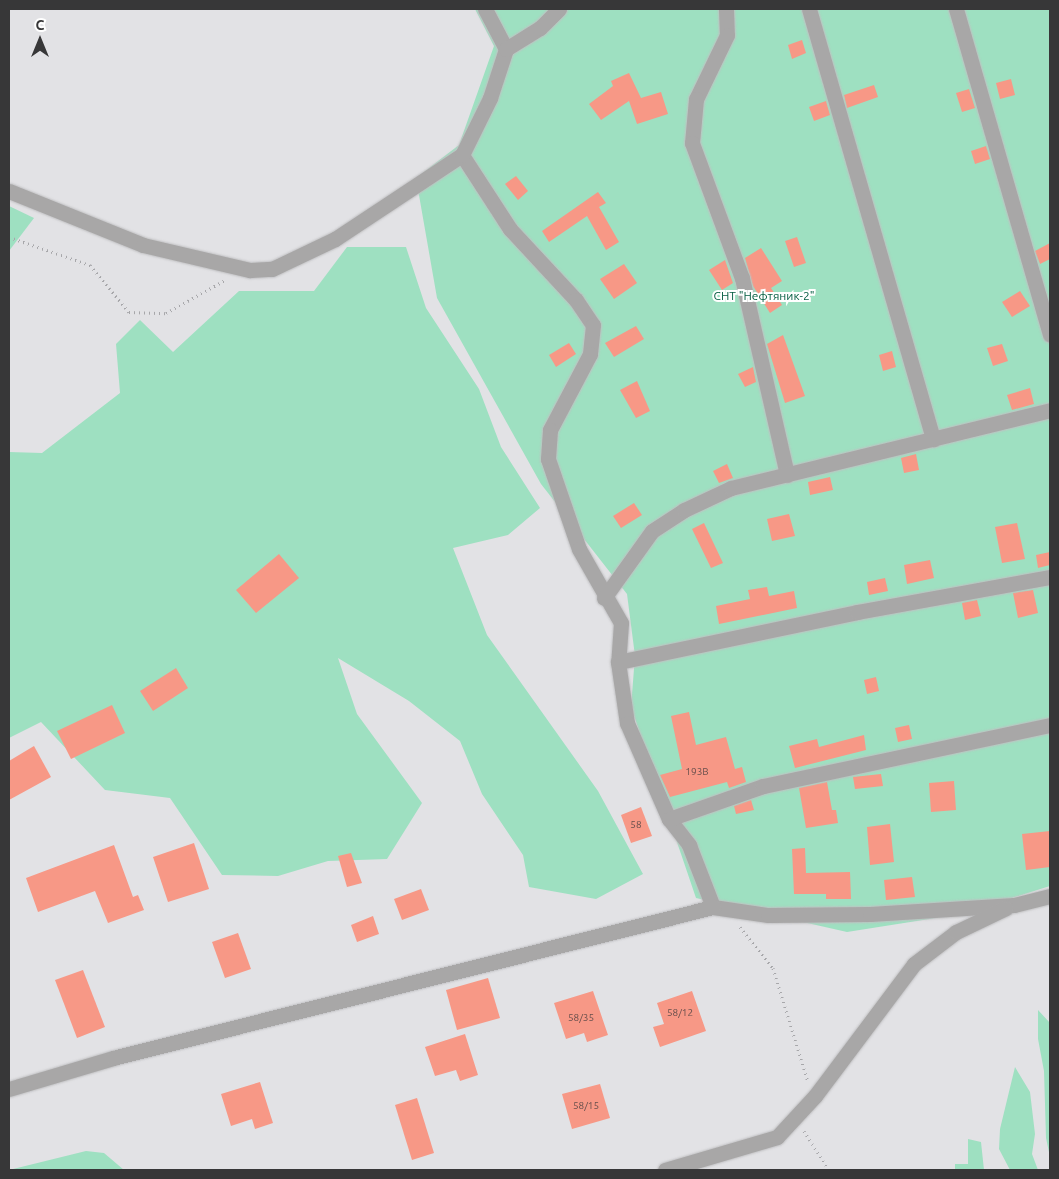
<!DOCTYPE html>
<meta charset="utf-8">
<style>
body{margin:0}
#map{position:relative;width:1059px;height:1179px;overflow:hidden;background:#e2e2e5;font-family:Ubuntu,sans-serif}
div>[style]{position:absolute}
.green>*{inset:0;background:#9ee0c1}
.building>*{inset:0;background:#f79886}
.path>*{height:3px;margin-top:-1.5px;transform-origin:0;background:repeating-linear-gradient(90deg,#a7a7aa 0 1px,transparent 0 5px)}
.roads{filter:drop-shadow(0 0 1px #c0c0c2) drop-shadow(0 0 1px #c0c0c2)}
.minor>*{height:15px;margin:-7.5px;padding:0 7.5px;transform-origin:7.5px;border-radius:7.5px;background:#a8a7a7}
span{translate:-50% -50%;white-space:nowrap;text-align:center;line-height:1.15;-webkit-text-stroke:4px #fff;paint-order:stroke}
.number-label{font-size:10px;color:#674f4c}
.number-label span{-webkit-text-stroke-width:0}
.park-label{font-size:12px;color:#045d41}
.frame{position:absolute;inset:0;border:10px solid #373738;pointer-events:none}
.north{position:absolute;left:15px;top:15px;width:50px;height:50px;-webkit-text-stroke:4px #fff;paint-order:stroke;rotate:0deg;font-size:14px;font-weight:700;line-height:20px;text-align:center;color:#373738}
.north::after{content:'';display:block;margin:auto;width:18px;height:22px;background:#373738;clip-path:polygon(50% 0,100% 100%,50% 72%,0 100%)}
</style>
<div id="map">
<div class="green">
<div style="clip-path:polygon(475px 9px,1050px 9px,1050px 886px,961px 914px,847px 932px,696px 898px,631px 707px,635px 656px,627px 594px,541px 484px,437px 298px,416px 178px,459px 145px,494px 46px)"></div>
<div style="clip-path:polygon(9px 206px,34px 218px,9px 251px)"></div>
<div style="clip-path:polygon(347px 247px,406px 247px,426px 308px,479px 389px,501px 447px,540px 508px,508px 535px,453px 548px,487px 635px,598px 791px,643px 874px,596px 899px,529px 887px,523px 855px,482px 794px,460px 741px,409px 701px,338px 658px,357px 714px,422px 803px,387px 859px,328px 861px,278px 876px,222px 875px,170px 798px,105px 790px,41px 722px,9px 738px,9px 452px,42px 453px,120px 393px,116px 344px,140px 320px,173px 352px,239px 291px,314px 291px)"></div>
<div style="clip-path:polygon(1038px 1010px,1050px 1023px,1050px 1157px,1046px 1138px,1044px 1071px,1038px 1039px)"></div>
<div style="clip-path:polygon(1015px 1067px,1030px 1092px,1035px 1134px,1032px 1154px,1038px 1170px,1010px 1170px,999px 1149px,1000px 1129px)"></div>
<div style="clip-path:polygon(968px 1139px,981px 1142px,984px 1170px,955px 1170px,955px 1164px,968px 1164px)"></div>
<div style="clip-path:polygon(86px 1151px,104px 1153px,124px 1170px,9px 1170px)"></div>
</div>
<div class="building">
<div style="clip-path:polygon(802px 40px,806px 53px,792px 59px,788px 45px)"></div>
<div style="clip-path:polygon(629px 73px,641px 98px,661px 92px,668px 114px,637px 124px,629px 101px,601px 120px,589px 104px,613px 86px,611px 81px)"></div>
<div style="clip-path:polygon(1011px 79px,1015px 95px,1000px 99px,996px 83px)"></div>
<div style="clip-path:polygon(874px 85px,878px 97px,847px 108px,844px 95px)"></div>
<div style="clip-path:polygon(969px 89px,975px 108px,962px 112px,956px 93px)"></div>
<div style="clip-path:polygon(826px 101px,830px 115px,814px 121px,809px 107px)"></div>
<div style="clip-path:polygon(986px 146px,990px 159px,975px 164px,971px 151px)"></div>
<div style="clip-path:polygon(516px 176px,528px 191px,518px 200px,505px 184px)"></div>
<div style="clip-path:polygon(598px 192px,606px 203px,599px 207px,619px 242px,606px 250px,587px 216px,549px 242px,542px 231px)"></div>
<div style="clip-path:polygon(797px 237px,806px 263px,794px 267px,785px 241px)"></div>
<div style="clip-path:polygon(1050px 243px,1050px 259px,1040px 264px,1035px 251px)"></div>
<div style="clip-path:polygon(761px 248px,782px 281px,771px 288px,782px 305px,770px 313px,753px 286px,745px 258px)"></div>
<div style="clip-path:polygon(725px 260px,733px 283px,722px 290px,709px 270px)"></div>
<div style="clip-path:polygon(624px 264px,637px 283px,614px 299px,600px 279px)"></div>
<div style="clip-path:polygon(1020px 291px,1030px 306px,1012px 317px,1002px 302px)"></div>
<div style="clip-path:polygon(636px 326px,644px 339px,614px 357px,605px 343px)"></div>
<div style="clip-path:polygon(783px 335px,805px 396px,785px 403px,767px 344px)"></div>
<div style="clip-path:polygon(569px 343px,576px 354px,556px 367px,549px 355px)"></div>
<div style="clip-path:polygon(1002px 344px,1008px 361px,993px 366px,987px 348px)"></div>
<div style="clip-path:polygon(892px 351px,896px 367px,883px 371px,879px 355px)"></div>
<div style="clip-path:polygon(753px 367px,756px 382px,745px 387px,738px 374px)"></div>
<div style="clip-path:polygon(637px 381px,650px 411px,636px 418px,620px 390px)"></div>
<div style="clip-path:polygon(1030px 388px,1034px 404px,1012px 410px,1007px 395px)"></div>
<div style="clip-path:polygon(916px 454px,919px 470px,904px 473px,901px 458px)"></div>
<div style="clip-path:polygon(727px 464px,733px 478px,719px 483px,713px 471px)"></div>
<div style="clip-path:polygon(830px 477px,833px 490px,810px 495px,808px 482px)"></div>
<div style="clip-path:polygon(634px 503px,642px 515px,621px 528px,613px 516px)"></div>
<div style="clip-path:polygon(789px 514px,795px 536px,772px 541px,767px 519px)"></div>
<div style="clip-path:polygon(704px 523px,723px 563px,711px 568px,692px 529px)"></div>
<div style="clip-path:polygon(1017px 523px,1025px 559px,1002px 563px,995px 527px)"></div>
<div style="clip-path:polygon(1050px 552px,1050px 565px,1038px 568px,1036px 555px)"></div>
<div style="clip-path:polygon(279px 554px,299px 578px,256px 613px,236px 590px)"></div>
<div style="clip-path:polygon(930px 560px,934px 578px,907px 584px,904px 565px)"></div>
<div style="clip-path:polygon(885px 578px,888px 591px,869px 595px,867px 582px)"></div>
<div style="clip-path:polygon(767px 587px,769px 596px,794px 591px,797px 608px,719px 624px,716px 606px,750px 599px,748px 590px)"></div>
<div style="clip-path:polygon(1033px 590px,1038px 613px,1018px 618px,1013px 593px)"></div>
<div style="clip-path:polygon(977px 600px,981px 616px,965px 620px,962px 603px)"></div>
<div style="clip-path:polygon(176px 668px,188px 688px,153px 711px,140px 691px)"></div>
<div style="clip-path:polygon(876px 677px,879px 691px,867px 694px,864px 680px)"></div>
<div style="clip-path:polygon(112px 705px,125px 733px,71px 759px,57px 731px)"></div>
<div style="clip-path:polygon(689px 712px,696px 745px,726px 737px,735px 769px,742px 767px,746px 782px,729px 788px,727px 782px,670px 797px,660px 775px,682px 769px,671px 716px)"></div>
<div style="clip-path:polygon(909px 725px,912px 739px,898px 742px,895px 728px)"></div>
<div style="clip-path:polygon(864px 735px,866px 750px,795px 768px,789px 746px,817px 739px,819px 747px)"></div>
<div style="clip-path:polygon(34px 746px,51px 777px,9px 800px,9px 761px)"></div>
<div style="clip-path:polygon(881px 774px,883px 786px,855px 789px,853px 777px)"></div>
<div style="clip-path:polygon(954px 781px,956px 810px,931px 812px,929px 783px)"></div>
<div style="clip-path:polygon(827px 782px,832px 810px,836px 810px,838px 823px,806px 828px,799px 788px)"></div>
<div style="clip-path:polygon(751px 800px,754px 810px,736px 814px,734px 806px)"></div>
<div style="clip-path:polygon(641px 807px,652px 836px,631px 843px,621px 815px)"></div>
<div style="clip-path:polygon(890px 824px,894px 862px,870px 865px,867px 827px)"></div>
<div style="clip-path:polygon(1050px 831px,1050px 867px,1026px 870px,1022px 834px)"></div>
<div style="clip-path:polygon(194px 843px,209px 889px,168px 902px,153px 857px)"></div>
<div style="clip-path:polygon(114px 845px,133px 897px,138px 895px,144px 910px,108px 923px,95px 891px,38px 912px,26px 878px)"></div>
<div style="clip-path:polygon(805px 848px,806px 873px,850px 872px,851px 899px,826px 899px,826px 894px,794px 894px,792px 849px)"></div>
<div style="clip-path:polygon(351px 853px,362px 883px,347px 887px,338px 856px)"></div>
<div style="clip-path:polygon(912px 877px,915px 897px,886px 900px,884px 880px)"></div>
<div style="clip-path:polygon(421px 889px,429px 910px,402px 920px,394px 899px)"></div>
<div style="clip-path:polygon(373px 916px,379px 934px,357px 942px,351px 925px)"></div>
<div style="clip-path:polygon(238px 933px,251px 969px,225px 978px,212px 942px)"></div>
<div style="clip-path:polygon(83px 970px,105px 1027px,77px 1038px,55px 980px)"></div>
<div style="clip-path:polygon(488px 978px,500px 1018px,457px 1030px,446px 990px)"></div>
<div style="clip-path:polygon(593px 991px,608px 1035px,587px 1042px,584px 1033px,566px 1039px,554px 1003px)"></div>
<div style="clip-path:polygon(692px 991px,706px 1031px,660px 1047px,653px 1027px,664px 1024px,657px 1003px)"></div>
<div style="clip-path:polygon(465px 1034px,478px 1075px,460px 1081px,456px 1070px,435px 1076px,425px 1047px)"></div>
<div style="clip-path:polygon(260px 1082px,273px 1123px,255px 1129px,252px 1119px,231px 1126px,221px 1094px)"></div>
<div style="clip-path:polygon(600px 1084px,610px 1118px,572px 1129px,562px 1094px)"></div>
<div style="clip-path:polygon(417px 1098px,434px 1153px,412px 1160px,395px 1105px)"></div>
</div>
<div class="path">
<div style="left:9px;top:237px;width:86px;rotate:19.1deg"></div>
<div style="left:90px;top:265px;width:61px;rotate:50.3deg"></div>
<div style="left:129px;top:312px;width:37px;rotate:2deg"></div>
<div style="left:166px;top:313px;width:68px;rotate:-29.2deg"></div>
<div style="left:740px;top:927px;width:53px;rotate:51.2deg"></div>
<div style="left:773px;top:968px;width:119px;rotate:72.9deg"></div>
<div style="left:804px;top:1131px;width:46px;rotate:57.3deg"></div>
</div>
<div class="roads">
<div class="minor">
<div style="left:485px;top:9px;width:45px;rotate:62.3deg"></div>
<div style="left:726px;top:9px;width:26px;rotate:88deg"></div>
<div style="left:727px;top:35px;width:71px;rotate:115.8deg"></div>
<div style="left:696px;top:99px;width:44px;rotate:95.2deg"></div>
<div style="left:692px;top:143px;width:144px;rotate:69.7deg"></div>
<div style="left:742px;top:278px;width:202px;rotate:77.1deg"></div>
<div style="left:809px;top:9px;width:448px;rotate:73.9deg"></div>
<div style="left:956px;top:9px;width:339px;rotate:73.9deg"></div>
<div style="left:462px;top:155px;width:88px;rotate:57deg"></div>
<div style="left:510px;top:229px;width:97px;rotate:47.1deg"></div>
<div style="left:576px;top:300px;width:30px;rotate:56deg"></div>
<div style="left:593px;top:325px;width:29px;rotate:96deg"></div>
<div style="left:590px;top:354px;width:86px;rotate:117.8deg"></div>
<div style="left:550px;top:430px;width:29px;rotate:94deg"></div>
<div style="left:548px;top:459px;width:95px;rotate:71deg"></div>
<div style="left:579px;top:549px;width:85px;rotate:60.4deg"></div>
<div style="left:621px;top:623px;width:39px;rotate:94deg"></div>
<div style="left:618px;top:662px;width:62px;rotate:81.6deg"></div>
<div style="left:627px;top:723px;width:105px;rotate:66.4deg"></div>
<div style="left:669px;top:819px;width:33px;rotate:52deg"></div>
<div style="left:689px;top:845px;width:66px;rotate:68.8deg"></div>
<div style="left:713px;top:907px;width:56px;rotate:8.3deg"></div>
<div style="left:768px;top:915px;width:102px;rotate:-0.6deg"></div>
<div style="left:870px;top:914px;width:144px;rotate:-3.6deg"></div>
<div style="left:1014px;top:905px;width:37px;rotate:-14deg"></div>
<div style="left:9px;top:191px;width:144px;rotate:21.9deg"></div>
<div style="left:143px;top:245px;width:110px;rotate:13.2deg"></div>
<div style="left:250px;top:270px;width:22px;rotate:-3deg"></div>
<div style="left:272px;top:269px;width:70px;rotate:-25.5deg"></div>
<div style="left:335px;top:239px;width:152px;rotate:-33.5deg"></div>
<div style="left:462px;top:155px;width:64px;rotate:-63.8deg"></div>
<div style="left:490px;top:98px;width:52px;rotate:-71.9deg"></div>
<div style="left:506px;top:49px;width:40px;rotate:-32deg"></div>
<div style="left:540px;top:28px;width:27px;rotate:-45deg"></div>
<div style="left:604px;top:598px;width:82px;rotate:-54.4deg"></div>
<div style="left:652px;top:531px;width:38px;rotate:-33deg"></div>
<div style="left:684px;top:510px;width:52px;rotate:-25.1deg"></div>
<div style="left:731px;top:488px;width:328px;rotate:-13.7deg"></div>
<div style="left:618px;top:662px;width:244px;rotate:-11.8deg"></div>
<div style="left:857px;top:612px;width:196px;rotate:-10.3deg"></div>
<div style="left:669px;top:819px;width:100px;rotate:-19.3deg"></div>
<div style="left:763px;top:786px;width:293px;rotate:-12deg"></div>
<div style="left:9px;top:1089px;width:109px;rotate:-16.6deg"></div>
<div style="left:113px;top:1058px;width:619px;rotate:-14.13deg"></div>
<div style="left:665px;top:1170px;width:117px;rotate:-16.4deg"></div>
<div style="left:777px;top:1137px;width:56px;rotate:-47.2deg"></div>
<div style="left:815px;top:1096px;width:165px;rotate:-53.1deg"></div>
<div style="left:914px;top:964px;width:53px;rotate:-37.3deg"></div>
<div style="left:956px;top:932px;width:55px;rotate:-25.6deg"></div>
</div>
</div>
<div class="number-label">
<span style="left:697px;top:772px">193В</span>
<span style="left:636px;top:825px">58</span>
<span style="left:680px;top:1013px">58/12</span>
<span style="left:581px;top:1018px">58/35</span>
<span style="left:586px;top:1106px">58/15</span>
</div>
<div class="park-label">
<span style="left:764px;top:296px">СНТ "Нефтяник-2"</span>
</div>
<div class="frame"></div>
<div class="north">С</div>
</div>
